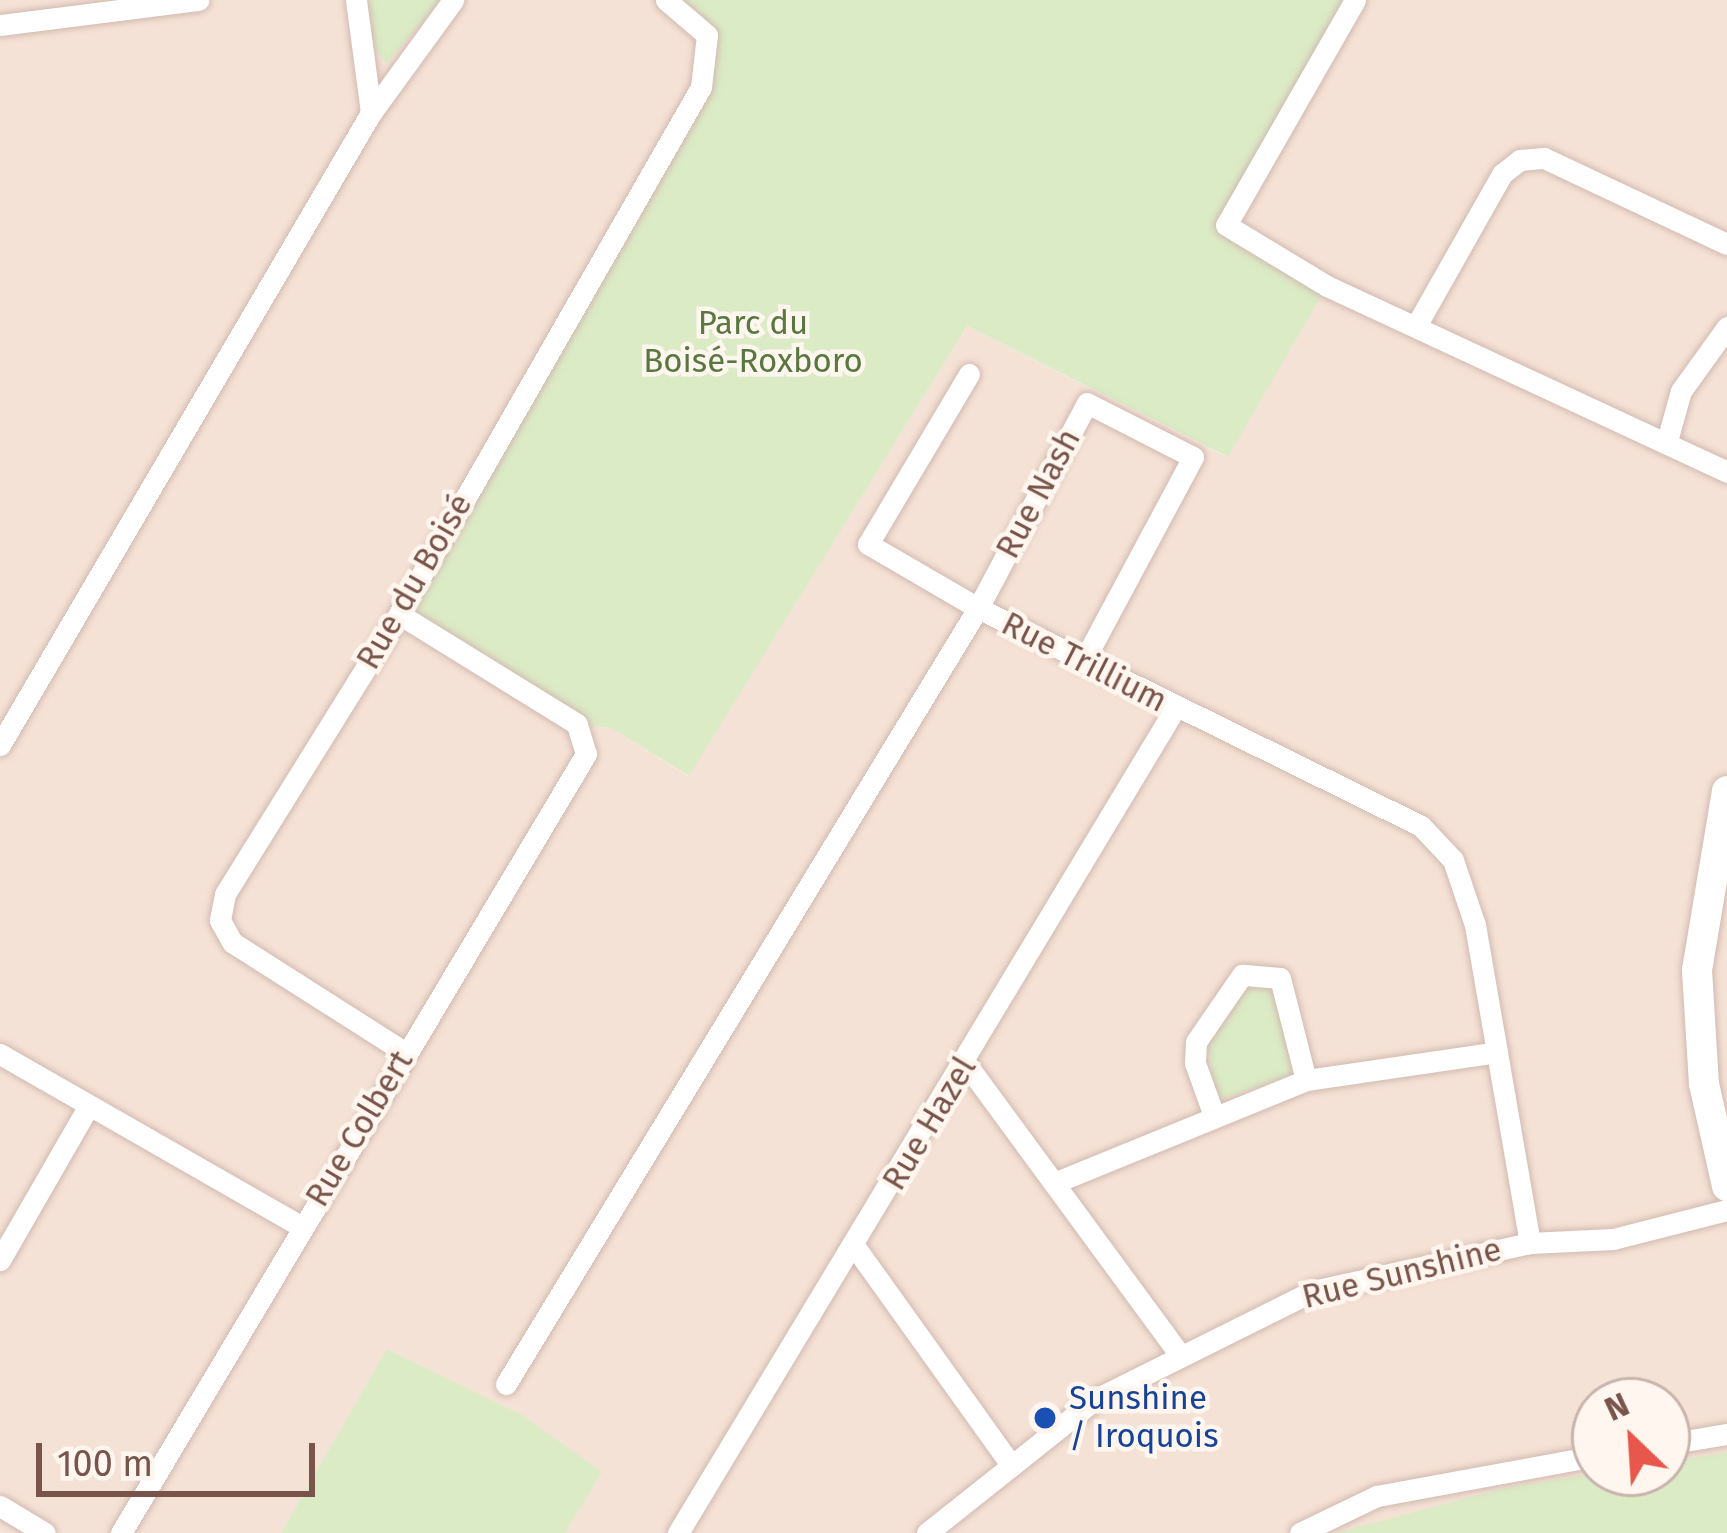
<!DOCTYPE html>
<meta charset="utf-8">
<style>
body{margin:0}
#map{position:relative;width:1727px;height:1533px;overflow:hidden;background:#fdf2e8;font-family:"Fira Sans",sans-serif}
div>[style]{position:absolute}
.residential>*{inset:0;background:#f5e2d6}
.green>*{inset:0;background:#dbebc6}
.roads{filter:drop-shadow(0 0 3px #d2bab0) drop-shadow(0 0 3px #d2bab0)}
.street>*{height:21px;margin:-10.5px;padding:0 10.5px;transform-origin:10.5px;border-radius:10.5px;background:#fff}
.secondary>*{height:30px;margin:-15px;padding:0 15px;transform-origin:15px;border-radius:15px;background:#fff}
.dots>*{width:33px;height:33px;translate:-50% -50%;box-sizing:border-box;border:6px solid #fff6ef;border-radius:50%}
span{translate:-50% -50%;white-space:nowrap;text-align:center;line-height:1.15;-webkit-text-stroke:9px #fff6ef;paint-order:stroke}
.park-label{font-size:33px;color:#587840}
.street-label{font-size:33px;color:#78544b}
.transit-label{font-size:33px;color:#164399}
.left{translate:0 -50%;text-align:left}
.north{position:absolute;left:1571px;top:1377px;width:120px;height:120px;box-sizing:border-box;background:#fff6ef;border:3px solid #c9b5ad;border-radius:50%;rotate:335deg;font-size:33px;font-weight:700;line-height:48px;text-align:center;color:#78544b}
.north::after{content:'';display:block;margin:auto;width:42px;height:54px;background:#e8574c;clip-path:polygon(50% 0,100% 100%,50% 72%,0 100%)}
.scale{position:absolute;left:36px;top:1443px;width:279px;height:54px;box-sizing:border-box;border:6px solid #78544b;border-top:0;padding-left:15px;font-size:36px;line-height:42px;white-space:nowrap;color:#78544b;-webkit-text-stroke:9px #fff6ef;paint-order:stroke}
</style>
<div id="map">
<div class="residential">
<div style="clip-path:polygon(0 0,666px 0,707px 35px,577px 724px,611px 728px,688px 776px,967px 326px,1227px 457px,1226px 225px,1355px 0,1727px 0,1727px 1452px,1667px 1462px,1667px 1401px,1595px 1401px,1596px 1473px,1335px 1533px,565px 1533px,601px 1473px,388px 1349px,281px 1533px,0 1533px)"></div>
</div>
<div class="green">
<div style="clip-path:polygon(366px 0,440px 0,440px 2px,386px 64px,369px 39px)"></div>
<div style="clip-path:polygon(666px 0,1355px 0,1226px 224px,1327px 286px,1228px 457px,967px 326px,689px 776px,611px 728px,577px 724px,399px 614px,701px 87px,707px 35px)"></div>
<div style="clip-path:polygon(1264px 984px,1274px 992px,1296px 1074px,1217px 1101px,1207px 1044px,1244px 987px)"></div>
<div style="clip-path:polygon(387px 1349px,522px 1415px,602px 1472px,565px 1533px,281px 1533px)"></div>
<div style="clip-path:polygon(1727px 1452px,1727px 1533px,1335px 1533px,1508px 1487px,1596px 1473px,1667px 1473px,1667px 1462px)"></div>
</div>
<div class="roads">
<div class="street">
<div style="left:356px;top:0;width:114px;rotate:82.4deg"></div>
<div style="left:1355px;top:0;width:259px;rotate:119.8deg"></div>
<div style="left:1226px;top:225px;width:118px;rotate:31.1deg"></div>
<div style="left:1327px;top:286px;width:441px;rotate:24.9deg"></div>
<div style="left:0;top:25px;width:200px;rotate:-7.2deg"></div>
<div style="left:1416px;top:326px;width:175px;rotate:-60.5deg"></div>
<div style="left:1502px;top:174px;width:23px;rotate:-38deg"></div>
<div style="left:1520px;top:160px;width:24px;rotate:-5deg"></div>
<div style="left:1544px;top:158px;width:202px;rotate:25.2deg"></div>
<div style="left:969px;top:374px;width:198px;rotate:120.7deg"></div>
<div style="left:868px;top:544px;width:127px;rotate:30.2deg"></div>
<div style="left:978px;top:608px;width:232px;rotate:-62deg"></div>
<div style="left:1087px;top:403px;width:119px;rotate:27deg"></div>
<div style="left:1193px;top:457px;width:233px;rotate:118.2deg"></div>
<div style="left:1667px;top:441px;width:52px;rotate:-74.4deg"></div>
<div style="left:1681px;top:391px;width:79px;rotate:-54.3deg"></div>
<div style="left:0;top:745px;width:733px;rotate:-59.59deg"></div>
<div style="left:371px;top:113px;width:140px;rotate:-54deg"></div>
<div style="left:406px;top:1053px;width:206px;rotate:-147.5deg"></div>
<div style="left:232px;top:942px;width:25px;rotate:-119deg"></div>
<div style="left:220px;top:920px;width:26px;rotate:-79deg"></div>
<div style="left:225px;top:894px;width:330px;rotate:-58.1deg"></div>
<div style="left:399px;top:614px;width:607px;rotate:-60.18deg"></div>
<div style="left:701px;top:87px;width:52px;rotate:-83.4deg"></div>
<div style="left:707px;top:35px;width:54px;rotate:-139.5deg"></div>
<div style="left:0;top:1054px;width:346px;rotate:29.8deg"></div>
<div style="left:967px;top:1065px;width:358px;rotate:53.7deg"></div>
<div style="left:1306px;top:1080px;width:193px;rotate:-8.3deg"></div>
<div style="left:1054px;top:1183px;width:272px;rotate:-22.2deg"></div>
<div style="left:1306px;top:1080px;width:105px;rotate:-104.3deg"></div>
<div style="left:1280px;top:978px;width:38px;rotate:-175deg"></div>
<div style="left:1242px;top:975px;width:81px;rotate:124.5deg"></div>
<div style="left:1196px;top:1042px;width:21px;rotate:93deg"></div>
<div style="left:1195px;top:1063px;width:53px;rotate:70.2deg"></div>
<div style="left:855px;top:1247px;width:269px;rotate:54.4deg"></div>
<div style="left:0;top:1260px;width:174px;rotate:-60.1deg"></div>
<div style="left:506px;top:1384px;width:908px;rotate:-58.69deg"></div>
<div style="left:978px;top:608px;width:494px;rotate:26.2deg"></div>
<div style="left:1421px;top:826px;width:47px;rotate:46.7deg"></div>
<div style="left:1453px;top:860px;width:69px;rotate:71.3deg"></div>
<div style="left:1475px;top:925px;width:323px;rotate:80.2deg"></div>
<div style="left:1667px;top:1444px;width:61px;rotate:-9.5deg"></div>
<div style="left:0;top:1506px;width:52px;rotate:31deg"></div>
<div style="left:121px;top:1533px;width:907px;rotate:-59.17deg"></div>
<div style="left:586px;top:754px;width:31px;rotate:-107deg"></div>
<div style="left:577px;top:724px;width:209px;rotate:-148.3deg"></div>
<div style="left:678px;top:1533px;width:961px;rotate:-58.92deg"></div>
<div style="left:927px;top:1533px;width:213px;rotate:-38.5deg"></div>
<div style="left:1094px;top:1400px;width:245px;rotate:-26.5deg"></div>
<div style="left:1313px;top:1291px;width:222px;rotate:-12.5deg"></div>
<div style="left:1530px;top:1243px;width:83px;rotate:-2.8deg"></div>
<div style="left:1613px;top:1239px;width:118px;rotate:-14.3deg"></div>
<div style="left:1300px;top:1533px;width:85px;rotate:-25.7deg"></div>
<div style="left:1377px;top:1496px;width:222px;rotate:-10.4deg"></div>
</div>
<div class="secondary">
<div style="left:1727px;top:791px;width:181px;rotate:99.5deg"></div>
<div style="left:1697px;top:970px;width:114px;rotate:86.5deg"></div>
<div style="left:1704px;top:1084px;width:105px;rotate:77.3deg"></div>
</div>
</div>
<div class="dots">
<div style="left:1045px;top:1418px;background:#1a4fb4"></div>
</div>
<div class="park-label">
<span style="left:753px;top:343px">Parc du<br>Boisé-Roxboro</span>
</div>
<div class="street-label">
<span style="left:1039px;top:494px;rotate:-62deg">Rue Nash</span>
<span style="left:415px;top:582px;rotate:-60deg">Rue du Boisé</span>
<span style="left:1084px;top:663px;rotate:27deg">Rue Trillium</span>
<span style="left:930px;top:1124px;rotate:-59deg">Rue Hazel</span>
<span style="left:360px;top:1129px;rotate:-59deg">Rue Colbert</span>
<span style="left:1402px;top:1274px;rotate:-14deg">Rue Sunshine</span>
</div>
<div class="transit-label">
<span class="left" style="left:1069px;top:1418px">Sunshine<br>/ Iroquois</span>
</div>
<div class="north">N</div>
<div class="scale">100 m</div>
</div>
